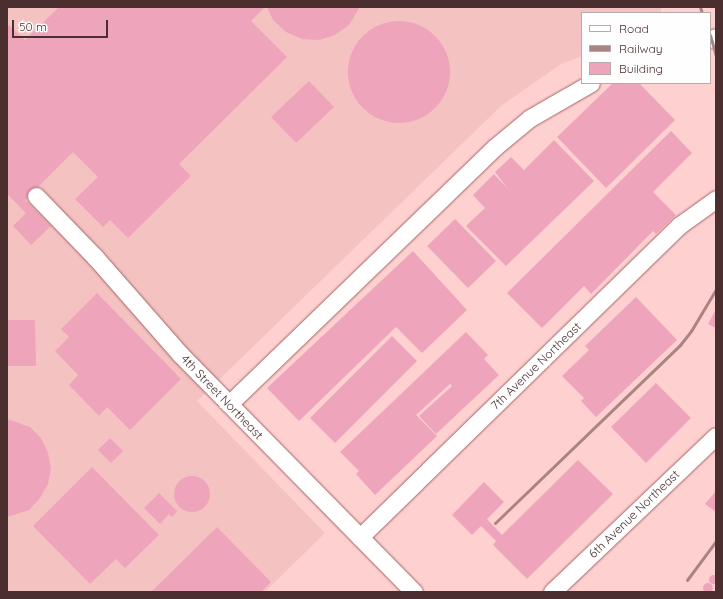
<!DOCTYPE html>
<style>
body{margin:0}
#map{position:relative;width:723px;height:599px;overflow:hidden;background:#fed1d0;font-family:Quicksand,sans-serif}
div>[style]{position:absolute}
.built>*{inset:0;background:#f4c2c1}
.building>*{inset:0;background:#eea5bb}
.round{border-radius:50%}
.roads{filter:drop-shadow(0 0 1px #a56464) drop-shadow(0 0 1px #a56464)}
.minor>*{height:17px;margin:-8.5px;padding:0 8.5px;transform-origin:8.5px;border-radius:8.5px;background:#fff}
.rail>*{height:3px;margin:-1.5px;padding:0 1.5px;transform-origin:1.5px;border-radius:1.5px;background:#a98483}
span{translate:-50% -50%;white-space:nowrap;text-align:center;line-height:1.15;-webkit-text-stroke:3.5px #fefefe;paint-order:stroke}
.street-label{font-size:12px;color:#4b2e2e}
.frame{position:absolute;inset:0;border:8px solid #4b2e2e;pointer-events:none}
.legend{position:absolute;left:581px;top:12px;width:130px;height:72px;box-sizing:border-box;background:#fefefe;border:1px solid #b6abab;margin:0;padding:5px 7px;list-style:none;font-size:12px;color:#4b2e2e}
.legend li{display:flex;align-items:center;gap:8px;height:20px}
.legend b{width:20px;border:1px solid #b6abab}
.scale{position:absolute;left:12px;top:20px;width:96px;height:18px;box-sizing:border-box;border:2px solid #4b2e2e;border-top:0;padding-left:5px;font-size:12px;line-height:14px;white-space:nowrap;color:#4b2e2e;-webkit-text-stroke:3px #fefefe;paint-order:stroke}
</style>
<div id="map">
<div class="built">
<div style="clip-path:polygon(7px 7px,661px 7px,661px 13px,582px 13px,582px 56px,561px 64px,501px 106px,197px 401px,325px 533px,265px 592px,7px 592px)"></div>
</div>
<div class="building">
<div style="clip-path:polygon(59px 7px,265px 7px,251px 21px,287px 57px,179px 164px,191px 176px,128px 238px,110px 220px,103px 227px,75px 199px,98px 177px,73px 152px,25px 200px,51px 226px,31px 245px,13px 226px,26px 213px,7px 194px,7px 27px,9px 25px,25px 40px)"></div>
<div style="clip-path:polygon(267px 7px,360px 7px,349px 25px,335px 35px,319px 40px,302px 39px,286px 32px,273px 20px)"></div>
<div class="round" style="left:348px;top:21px;width:102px;height:102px"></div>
<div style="clip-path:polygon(309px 81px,334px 107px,296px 143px,271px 117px)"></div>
<div style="clip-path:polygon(613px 83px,639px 83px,675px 120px,606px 188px,557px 137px)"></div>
<div style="clip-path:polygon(671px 131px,692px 153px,653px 192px,676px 215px,656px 234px,653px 231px,591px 294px,584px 286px,542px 328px,507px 293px)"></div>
<div style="clip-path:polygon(554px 140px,594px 181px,506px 266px,466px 226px,485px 208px,473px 195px,494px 174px,508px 189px,495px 172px,511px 157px,524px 170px)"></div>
<div style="clip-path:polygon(455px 219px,496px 261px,468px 288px,427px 246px)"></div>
<div style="clip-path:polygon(413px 251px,467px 310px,422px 353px,396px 327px,299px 421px,267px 388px)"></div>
<div style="clip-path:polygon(97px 293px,181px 379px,130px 430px,107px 407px,99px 416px,69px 385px,78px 375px,55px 351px,69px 337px,61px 329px)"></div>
<div style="clip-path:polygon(636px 297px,677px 340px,596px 417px,581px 401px,584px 398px,562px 376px,589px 350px,585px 346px)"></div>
<div style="clip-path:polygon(716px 309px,716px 328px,708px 324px)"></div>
<div style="clip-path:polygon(7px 320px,35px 320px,36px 366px,7px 366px)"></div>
<div style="clip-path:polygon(466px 332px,488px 355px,484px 359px,499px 375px,436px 434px,419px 416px,452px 386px,450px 384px,416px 415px,437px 436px,375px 495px,356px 474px,359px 471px,340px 452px)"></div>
<div style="clip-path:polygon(392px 336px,417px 361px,335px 443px,310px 418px)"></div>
<div style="clip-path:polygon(656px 383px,691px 418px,646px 463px,611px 427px)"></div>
<div style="clip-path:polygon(7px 419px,30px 427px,41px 438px,48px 453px,51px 469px,48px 484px,40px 498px,29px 510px,7px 517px)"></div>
<div style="clip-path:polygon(110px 438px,123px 451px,111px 463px,98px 450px)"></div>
<div style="clip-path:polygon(578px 460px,613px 494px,527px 579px,493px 545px,496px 541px,481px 526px,472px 535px,452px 515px,484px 482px,504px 502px,487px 519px,502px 535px)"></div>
<div style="clip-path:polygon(92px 467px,159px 535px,125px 568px,116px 559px,90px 584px,33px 526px)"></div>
<div class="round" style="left:174px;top:476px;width:36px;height:36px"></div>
<div style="clip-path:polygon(716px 491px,716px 512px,705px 504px)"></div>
<div style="clip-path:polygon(159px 493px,177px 511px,172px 517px,169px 514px,160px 524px,144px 508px)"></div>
<div style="clip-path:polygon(217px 527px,271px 582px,261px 592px,151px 592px)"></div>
<div class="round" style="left:708.5px;top:574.5px;width:9px;height:9px"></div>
<div class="round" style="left:703px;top:583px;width:10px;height:10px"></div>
</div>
<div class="roads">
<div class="minor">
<div style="left:710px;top:39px;width:6px;rotate:-18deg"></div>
<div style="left:36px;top:196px;width:85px;rotate:46deg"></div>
<div style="left:95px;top:257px;width:129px;rotate:48.8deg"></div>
<div style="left:180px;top:354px;width:334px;rotate:45.5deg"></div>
<div style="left:229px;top:404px;width:370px;rotate:-44deg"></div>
<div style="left:495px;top:147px;width:45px;rotate:-39.6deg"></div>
<div style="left:530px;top:118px;width:70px;rotate:-29.8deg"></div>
<div style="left:360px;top:537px;width:447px;rotate:-44.3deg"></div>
<div style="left:680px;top:225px;width:44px;rotate:-35.8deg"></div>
<div style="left:552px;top:592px;width:226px;rotate:-43.6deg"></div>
</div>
</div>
<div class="rail">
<div style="left:700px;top:7px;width:6px;rotate:72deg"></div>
<div style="left:710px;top:35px;width:22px;rotate:74deg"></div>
<div style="left:495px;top:523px;width:257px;rotate:-43.9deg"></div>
<div style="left:680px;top:345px;width:18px;rotate:-52deg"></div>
<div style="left:691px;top:331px;width:49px;rotate:-59.2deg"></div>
<div style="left:687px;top:580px;width:49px;rotate:-53.4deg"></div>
</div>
<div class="street-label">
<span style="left:536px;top:366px;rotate:-44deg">7th Avenue Northeast</span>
<span style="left:222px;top:397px;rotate:46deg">4th Street Northeast</span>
<span style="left:634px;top:514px;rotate:-44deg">6th Avenue Northeast</span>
</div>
<div class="frame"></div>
<ul class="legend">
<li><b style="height:5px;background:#fff"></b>Road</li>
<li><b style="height:5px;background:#a98483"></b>Railway</li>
<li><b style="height:11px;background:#eea5bb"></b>Building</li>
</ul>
<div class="scale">50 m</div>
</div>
